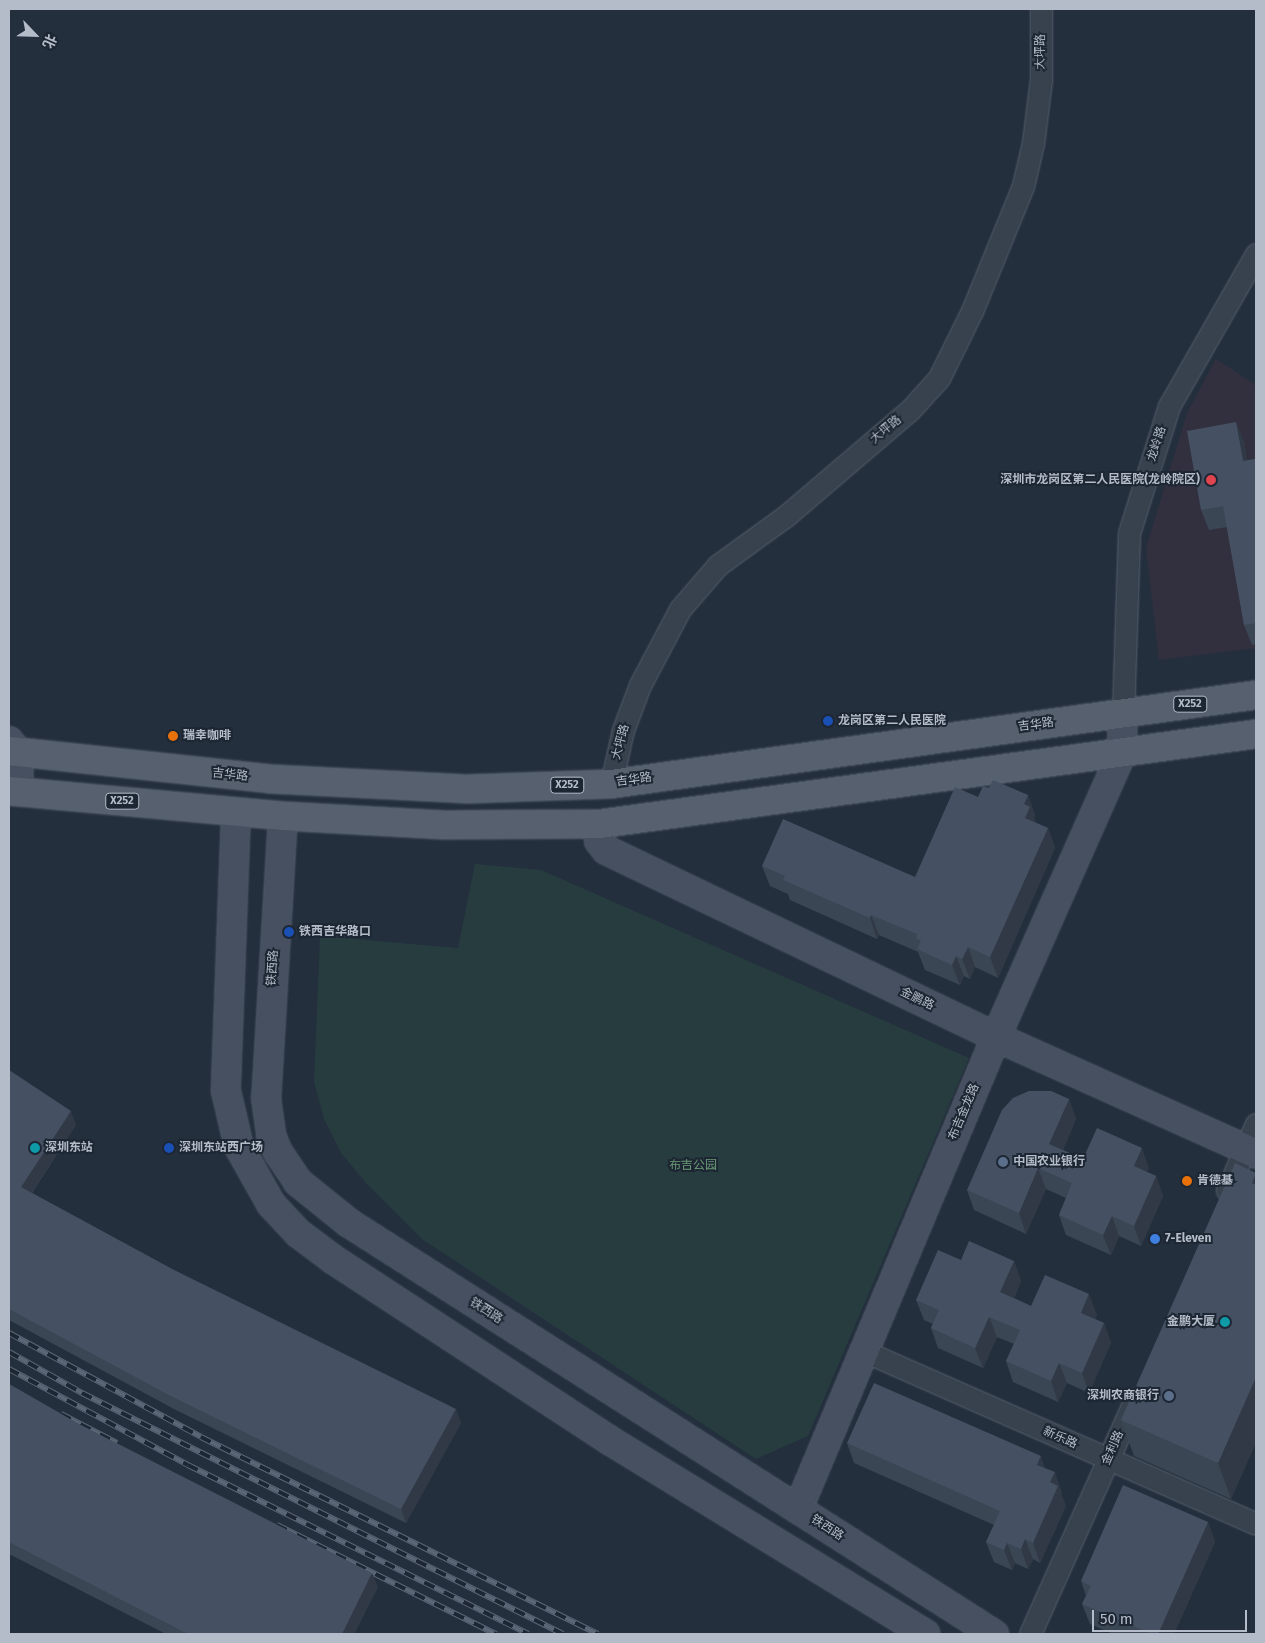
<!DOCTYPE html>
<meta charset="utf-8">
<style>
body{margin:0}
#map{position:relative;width:1265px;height:1643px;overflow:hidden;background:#242f3e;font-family:"Fira Sans","Noto Sans SC",sans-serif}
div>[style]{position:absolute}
.medical>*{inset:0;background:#32303f}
.green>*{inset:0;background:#263c3f}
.roads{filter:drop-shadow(0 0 1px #565f6c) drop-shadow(0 0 1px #565f6c)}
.street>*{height:21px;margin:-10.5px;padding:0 10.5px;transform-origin:10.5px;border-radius:10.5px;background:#38414e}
.secondary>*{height:28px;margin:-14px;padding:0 14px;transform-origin:14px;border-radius:14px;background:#465061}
.primary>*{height:28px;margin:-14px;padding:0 14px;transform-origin:14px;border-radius:14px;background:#56606e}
.rail>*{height:5.5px;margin-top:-2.75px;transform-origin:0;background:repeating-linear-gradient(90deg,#1d2633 0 11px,#5a6575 0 22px);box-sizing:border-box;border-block:1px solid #5a6575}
.wall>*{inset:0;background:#3b4654}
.shaded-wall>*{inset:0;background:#303945}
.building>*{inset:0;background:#455162}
.dots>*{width:14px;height:14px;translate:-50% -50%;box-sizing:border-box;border:2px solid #1d2633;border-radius:50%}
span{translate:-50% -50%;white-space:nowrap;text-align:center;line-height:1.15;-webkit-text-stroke:4px #1d2633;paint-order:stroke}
.shield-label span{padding:1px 4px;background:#1d2633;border:1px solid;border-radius:4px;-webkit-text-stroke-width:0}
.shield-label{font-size:11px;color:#b4bcc9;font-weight:700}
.street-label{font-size:12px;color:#b4bcc9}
.poi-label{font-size:12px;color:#b4bcc9;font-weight:700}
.right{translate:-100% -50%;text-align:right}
.left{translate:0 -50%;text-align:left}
.park-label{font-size:12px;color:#6b9a76}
.frame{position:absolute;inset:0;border:10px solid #b4bcc9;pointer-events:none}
.north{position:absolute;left:10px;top:10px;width:50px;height:50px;-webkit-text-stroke:4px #1d2633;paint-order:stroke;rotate:114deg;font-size:14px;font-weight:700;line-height:20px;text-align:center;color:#b4bcc9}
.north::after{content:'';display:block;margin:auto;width:18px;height:22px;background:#b4bcc9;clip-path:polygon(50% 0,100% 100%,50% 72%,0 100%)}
.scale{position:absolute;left:1092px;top:1610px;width:155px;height:22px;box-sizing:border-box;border:2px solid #b4bcc9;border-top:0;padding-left:6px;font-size:15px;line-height:18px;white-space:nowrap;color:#b4bcc9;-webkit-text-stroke:4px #1d2633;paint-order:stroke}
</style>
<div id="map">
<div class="medical">
<div style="clip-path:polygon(1216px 359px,1256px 385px,1256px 648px,1159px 660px,1146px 548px,1187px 413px)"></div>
</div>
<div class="green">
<div style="clip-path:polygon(475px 864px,541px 870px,969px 1058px,808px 1436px,756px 1459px,422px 1239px,366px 1183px,341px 1153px,324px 1119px,314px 1081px,320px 936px,458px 948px)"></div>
</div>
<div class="roads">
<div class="street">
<div style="left:1123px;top:714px;width:181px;rotate:-88.1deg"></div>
<div style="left:1129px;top:533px;width:133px;rotate:-72.5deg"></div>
<div style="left:1169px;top:406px;width:175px;rotate:-60.2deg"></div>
<div style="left:611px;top:784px;width:55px;rotate:-77.5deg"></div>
<div style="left:623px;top:730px;width:48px;rotate:-69.3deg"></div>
<div style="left:640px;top:685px;width:86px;rotate:-62.2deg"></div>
<div style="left:680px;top:609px;width:58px;rotate:-49.2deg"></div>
<div style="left:718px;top:565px;width:85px;rotate:-35.9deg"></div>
<div style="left:787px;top:515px;width:162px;rotate:-40.5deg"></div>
<div style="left:910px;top:410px;width:43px;rotate:-47.8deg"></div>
<div style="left:939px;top:378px;width:75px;rotate:-63.8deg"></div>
<div style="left:972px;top:311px;width:135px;rotate:-67.8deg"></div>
<div style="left:1023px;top:186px;width:44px;rotate:-76.9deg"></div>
<div style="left:1033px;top:143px;width:64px;rotate:-82.8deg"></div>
<div style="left:1041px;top:80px;width:71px;rotate:-90deg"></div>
<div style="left:1227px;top:1190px;width:72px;rotate:-66.3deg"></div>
<div style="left:864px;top:1351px;width:428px;rotate:23.8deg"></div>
<div style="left:1030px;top:1634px;width:257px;rotate:-65.9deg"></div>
</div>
<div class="secondary">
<div style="left:9px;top:741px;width:14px;rotate:51deg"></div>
<div style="left:18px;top:752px;width:40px;rotate:88.6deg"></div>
<div style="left:236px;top:812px;width:279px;rotate:92.1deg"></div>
<div style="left:226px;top:1091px;width:57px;rotate:76.9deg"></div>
<div style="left:239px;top:1147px;width:65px;rotate:60.7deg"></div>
<div style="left:271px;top:1204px;width:40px;rotate:47deg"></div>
<div style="left:298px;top:1233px;width:45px;rotate:36.9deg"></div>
<div style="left:334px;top:1260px;width:329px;rotate:33.2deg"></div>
<div style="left:609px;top:1440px;width:371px;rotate:31.5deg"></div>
<div style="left:283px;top:816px;width:283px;rotate:93.4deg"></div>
<div style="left:266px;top:1098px;width:37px;rotate:82deg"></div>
<div style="left:271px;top:1135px;width:18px;rotate:68deg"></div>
<div style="left:278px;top:1152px;width:36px;rotate:56deg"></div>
<div style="left:298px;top:1182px;width:65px;rotate:38.8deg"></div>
<div style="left:349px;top:1223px;width:765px;rotate:32.51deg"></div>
<div style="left:599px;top:824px;width:17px;rotate:90deg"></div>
<div style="left:599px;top:841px;width:11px;rotate:52deg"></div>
<div style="left:606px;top:850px;width:433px;rotate:25.6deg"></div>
<div style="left:996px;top:1037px;width:285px;rotate:24.2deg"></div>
<div style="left:798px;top:1509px;width:512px;rotate:-67.24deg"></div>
<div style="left:996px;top:1037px;width:311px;rotate:-66.1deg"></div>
<div style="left:1122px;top:753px;width:39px;rotate:-89deg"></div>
</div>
<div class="primary">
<div style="left:9px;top:751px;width:263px;rotate:6.1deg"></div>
<div style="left:271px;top:779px;width:195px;rotate:2.9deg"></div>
<div style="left:466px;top:789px;width:145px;rotate:-2deg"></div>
<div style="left:611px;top:784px;width:651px;rotate:-7.86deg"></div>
<div style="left:9px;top:791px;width:275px;rotate:5.2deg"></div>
<div style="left:283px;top:816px;width:162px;rotate:3.2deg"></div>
<div style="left:445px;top:825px;width:154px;rotate:-0.4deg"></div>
<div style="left:599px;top:824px;width:663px;rotate:-7.8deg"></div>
</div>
</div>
<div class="rail">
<div style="left:9px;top:1333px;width:218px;rotate:28.4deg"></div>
<div style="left:201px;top:1437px;width:443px;rotate:26.4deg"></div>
<div style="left:9px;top:1352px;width:84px;rotate:29.3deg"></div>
<div style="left:82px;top:1393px;width:538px;rotate:26.61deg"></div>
<div style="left:9px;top:1369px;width:203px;rotate:28.2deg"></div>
<div style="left:188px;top:1465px;width:380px;rotate:26.4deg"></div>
<div style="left:61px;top:1414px;width:63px;rotate:27.4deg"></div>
<div style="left:277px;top:1525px;width:245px;rotate:26.5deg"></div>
</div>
<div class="wall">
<div style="clip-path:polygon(1236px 422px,1244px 442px,1247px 460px,1256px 459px,1256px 644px,1252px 645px,1244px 625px,1227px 527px,1209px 530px,1201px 510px)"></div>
<div style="clip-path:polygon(1028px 795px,1035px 815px,1034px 818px,1036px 823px,1048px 828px,1055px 848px,998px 978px,975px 967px,970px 979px,964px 976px,960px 985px,925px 970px,918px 952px,879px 935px,877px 939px,790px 900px,788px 894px,770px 886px,762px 866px,915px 877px,978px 797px)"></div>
<div style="clip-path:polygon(9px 1070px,76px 1125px,32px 1193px,172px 1269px,461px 1423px,406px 1523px,174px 1409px,9px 1320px)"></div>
<div style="clip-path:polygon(1069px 1099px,1076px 1119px,1063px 1150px,1083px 1159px,1149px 1168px,1147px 1172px,1156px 1176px,1163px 1196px,1141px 1246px,1119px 1236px,1111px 1255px,1066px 1235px,1059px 1215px,1066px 1198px,1046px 1189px,1026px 1234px,974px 1210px,967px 1190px)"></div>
<div style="clip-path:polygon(1256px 1173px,1256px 1442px,1231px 1499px,1134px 1456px,1121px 1420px)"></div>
<div style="clip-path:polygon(961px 1260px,1014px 1261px,1021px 1281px,1014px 1298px,1031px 1306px,1097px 1315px,1095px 1319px,1104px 1323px,1111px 1343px,1089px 1393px,1067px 1383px,1058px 1402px,1013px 1382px,1006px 1361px,1014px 1344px,997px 1337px,983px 1368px,938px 1348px,931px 1328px,933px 1324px,924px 1320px,916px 1300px)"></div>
<div style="clip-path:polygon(9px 1384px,77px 1423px,378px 1587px,354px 1634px,166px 1634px,9px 1554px)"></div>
<div style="clip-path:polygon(847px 1443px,1045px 1468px,1062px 1493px,1061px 1494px,1066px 1506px,1040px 1563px,1033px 1559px,1028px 1569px,1015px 1563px,1012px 1570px,994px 1562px,986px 1542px,994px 1525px,854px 1463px)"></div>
<div style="clip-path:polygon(1208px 1522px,1215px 1542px,1174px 1634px,1113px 1634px,1090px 1624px,1082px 1604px,1086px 1596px,1081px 1581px)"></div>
</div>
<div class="shaded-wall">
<div style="clip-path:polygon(1236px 422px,1244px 442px,1251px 481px,1243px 461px)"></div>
<div style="clip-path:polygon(1028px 795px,1035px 815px,1034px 818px,1037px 827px,1025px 818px,1024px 804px)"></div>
<div style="clip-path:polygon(1048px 828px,1055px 848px,998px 978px,990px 957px)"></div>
<div style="clip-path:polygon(871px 915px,879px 935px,877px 939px,870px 918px)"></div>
<div style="clip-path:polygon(968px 947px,975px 967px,970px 979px,962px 959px)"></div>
<div style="clip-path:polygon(956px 956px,964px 976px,960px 985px,952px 965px)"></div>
<div style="clip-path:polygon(1069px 1099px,1076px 1119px,1057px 1164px,1049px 1144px)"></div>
<div style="clip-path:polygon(71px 1111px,76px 1125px,26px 1201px,21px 1187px)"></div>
<div style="clip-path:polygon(1142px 1148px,1149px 1168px,1141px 1186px,1134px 1166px)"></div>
<div style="clip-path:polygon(1038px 1168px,1046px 1189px,1026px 1234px,1019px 1213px)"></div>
<div style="clip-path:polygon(1256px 1173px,1256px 1196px,1252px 1183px)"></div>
<div style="clip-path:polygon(1156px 1176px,1163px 1196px,1141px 1246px,1134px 1226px)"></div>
<div style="clip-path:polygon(1112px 1216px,1119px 1236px,1111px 1255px,1103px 1235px)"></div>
<div style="clip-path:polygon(1014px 1261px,1021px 1281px,1007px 1313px,1000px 1292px)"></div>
<div style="clip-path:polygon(1089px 1294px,1097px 1315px,1089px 1333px,1081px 1313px)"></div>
<div style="clip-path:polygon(989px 1317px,997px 1337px,983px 1368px,975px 1348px)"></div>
<div style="clip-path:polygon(1104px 1323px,1111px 1343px,1089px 1393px,1082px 1373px)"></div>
<div style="clip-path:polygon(1059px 1363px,1067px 1383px,1058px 1402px,1051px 1381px)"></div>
<div style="clip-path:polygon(1256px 1377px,1256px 1442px,1231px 1499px,1218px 1463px)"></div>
<div style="clip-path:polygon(456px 1409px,461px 1423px,406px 1523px,401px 1509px)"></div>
<div style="clip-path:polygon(1041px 1456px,1048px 1477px,1037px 1465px)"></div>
<div style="clip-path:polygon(1055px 1472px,1062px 1493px,1061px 1494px,1066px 1506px,1040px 1563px,1033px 1543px,1050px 1482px)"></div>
<div style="clip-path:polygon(1208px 1522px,1215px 1542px,1174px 1634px,1158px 1634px)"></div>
<div style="clip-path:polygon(1025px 1539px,1033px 1559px,1028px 1569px,1021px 1549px)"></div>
<div style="clip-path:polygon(1007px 1543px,1015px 1563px,1012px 1570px,1004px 1550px)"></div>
<div style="clip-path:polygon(372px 1573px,378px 1587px,354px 1634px,342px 1634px)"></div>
</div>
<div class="building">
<div style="clip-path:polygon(1236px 422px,1243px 461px,1256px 459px,1256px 623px,1244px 625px,1223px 506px,1201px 510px,1187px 431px)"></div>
<div style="clip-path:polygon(993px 780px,1028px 795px,1024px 804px,1030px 807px,1025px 818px,1048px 828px,990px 957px,968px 947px,962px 959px,956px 956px,952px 965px,917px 949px,921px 941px,916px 938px,917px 934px,871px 915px,870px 918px,783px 880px,785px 876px,762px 866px,783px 819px,915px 877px,955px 787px,978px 797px,983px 786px,989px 788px)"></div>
<div style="clip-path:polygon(9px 1070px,71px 1111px,21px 1187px,172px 1269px,456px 1409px,401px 1509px,169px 1395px,9px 1309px)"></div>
<div style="clip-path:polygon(1029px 1091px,1051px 1091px,1069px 1099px,1049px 1144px,1083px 1159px,1097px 1128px,1142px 1148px,1134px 1166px,1156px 1176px,1134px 1226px,1112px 1216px,1103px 1235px,1059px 1215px,1072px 1183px,1038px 1168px,1019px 1213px,967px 1190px,1002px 1110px,1013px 1098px)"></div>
<div style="clip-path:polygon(1235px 1163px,1256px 1173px,1252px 1183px,1256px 1185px,1256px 1377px,1218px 1463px,1121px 1420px)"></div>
<div style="clip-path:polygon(969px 1241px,1014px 1261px,1000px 1292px,1031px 1306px,1045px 1275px,1089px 1294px,1081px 1313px,1104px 1323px,1082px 1373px,1059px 1363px,1051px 1381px,1006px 1361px,1020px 1330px,989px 1317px,975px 1348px,931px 1328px,939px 1310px,916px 1300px,938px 1250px,961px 1260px)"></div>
<div style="clip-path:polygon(874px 1383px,1041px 1456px,1037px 1465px,1055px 1472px,1050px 1482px,1058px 1486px,1033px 1543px,1025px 1539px,1021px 1549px,1007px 1543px,1004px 1550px,986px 1542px,1000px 1511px,847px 1443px)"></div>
<div style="clip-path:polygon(9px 1384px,77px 1423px,372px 1573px,342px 1634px,188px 1634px,9px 1542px)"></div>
<div style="clip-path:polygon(1123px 1485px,1208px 1522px,1158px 1634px,1151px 1634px,1082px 1604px,1091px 1586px,1081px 1581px)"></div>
</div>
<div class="dots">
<div style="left:1211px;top:480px;background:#e0444e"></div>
<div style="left:828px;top:721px;background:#1a4fb4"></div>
<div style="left:173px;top:736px;background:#e8710a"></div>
<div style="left:289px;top:932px;background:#1a4fb4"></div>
<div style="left:35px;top:1148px;background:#0f9aa8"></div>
<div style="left:169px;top:1148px;background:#1a4fb4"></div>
<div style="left:1003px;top:1162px;background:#5c6f8a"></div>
<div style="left:1187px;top:1181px;background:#e8710a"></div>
<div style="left:1155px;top:1239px;background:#3f7fe0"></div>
<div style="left:1225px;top:1322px;background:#0f9aa8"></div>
<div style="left:1169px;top:1396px;background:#5c6f8a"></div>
</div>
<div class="shield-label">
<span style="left:1190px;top:704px">X252</span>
<span style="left:567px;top:785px">X252</span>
<span style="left:122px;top:801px">X252</span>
</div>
<div class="street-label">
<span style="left:1041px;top:52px;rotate:-90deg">大坪路</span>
<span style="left:886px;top:430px;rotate:-40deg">大坪路</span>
<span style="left:1157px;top:444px;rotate:-72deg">龙岭路</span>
<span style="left:1036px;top:725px;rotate:-8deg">吉华路</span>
<span style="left:621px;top:742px;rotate:-75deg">大坪路</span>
<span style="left:230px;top:775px;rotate:6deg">吉华路</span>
<span style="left:634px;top:780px;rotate:-8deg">吉华路</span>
<span style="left:273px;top:968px;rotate:-86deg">铁西路</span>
<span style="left:917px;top:999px;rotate:26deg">金鹏路</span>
<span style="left:964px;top:1112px;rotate:-67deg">布吉金龙路</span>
<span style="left:486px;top:1311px;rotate:33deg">铁西路</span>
<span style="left:1060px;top:1438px;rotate:24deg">新乐路</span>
<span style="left:1113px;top:1448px;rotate:-66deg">金利路</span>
<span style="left:827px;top:1528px;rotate:33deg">铁西路</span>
</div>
<div class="poi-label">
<span class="right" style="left:1200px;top:480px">深圳市龙岗区第二人民医院(龙岭院区)</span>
<span class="left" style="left:838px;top:721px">龙岗区第二人民医院</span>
<span class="left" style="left:183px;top:736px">瑞幸咖啡</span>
<span class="left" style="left:299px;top:932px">铁西吉华路口</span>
<span class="left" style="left:45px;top:1148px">深圳东站</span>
<span class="left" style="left:179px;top:1148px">深圳东站西广场</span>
<span class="left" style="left:1013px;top:1162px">中国农业银行</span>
<span class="left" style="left:1197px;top:1181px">肯德基</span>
<span class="left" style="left:1165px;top:1239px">7-Eleven</span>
<span class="right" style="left:1215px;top:1322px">金鹏大厦</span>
<span class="right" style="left:1159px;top:1396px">深圳农商银行</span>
</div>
<div class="park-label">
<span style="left:693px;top:1166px">布吉公园</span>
</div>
<div class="frame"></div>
<div class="north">北</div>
<div class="scale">50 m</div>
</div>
